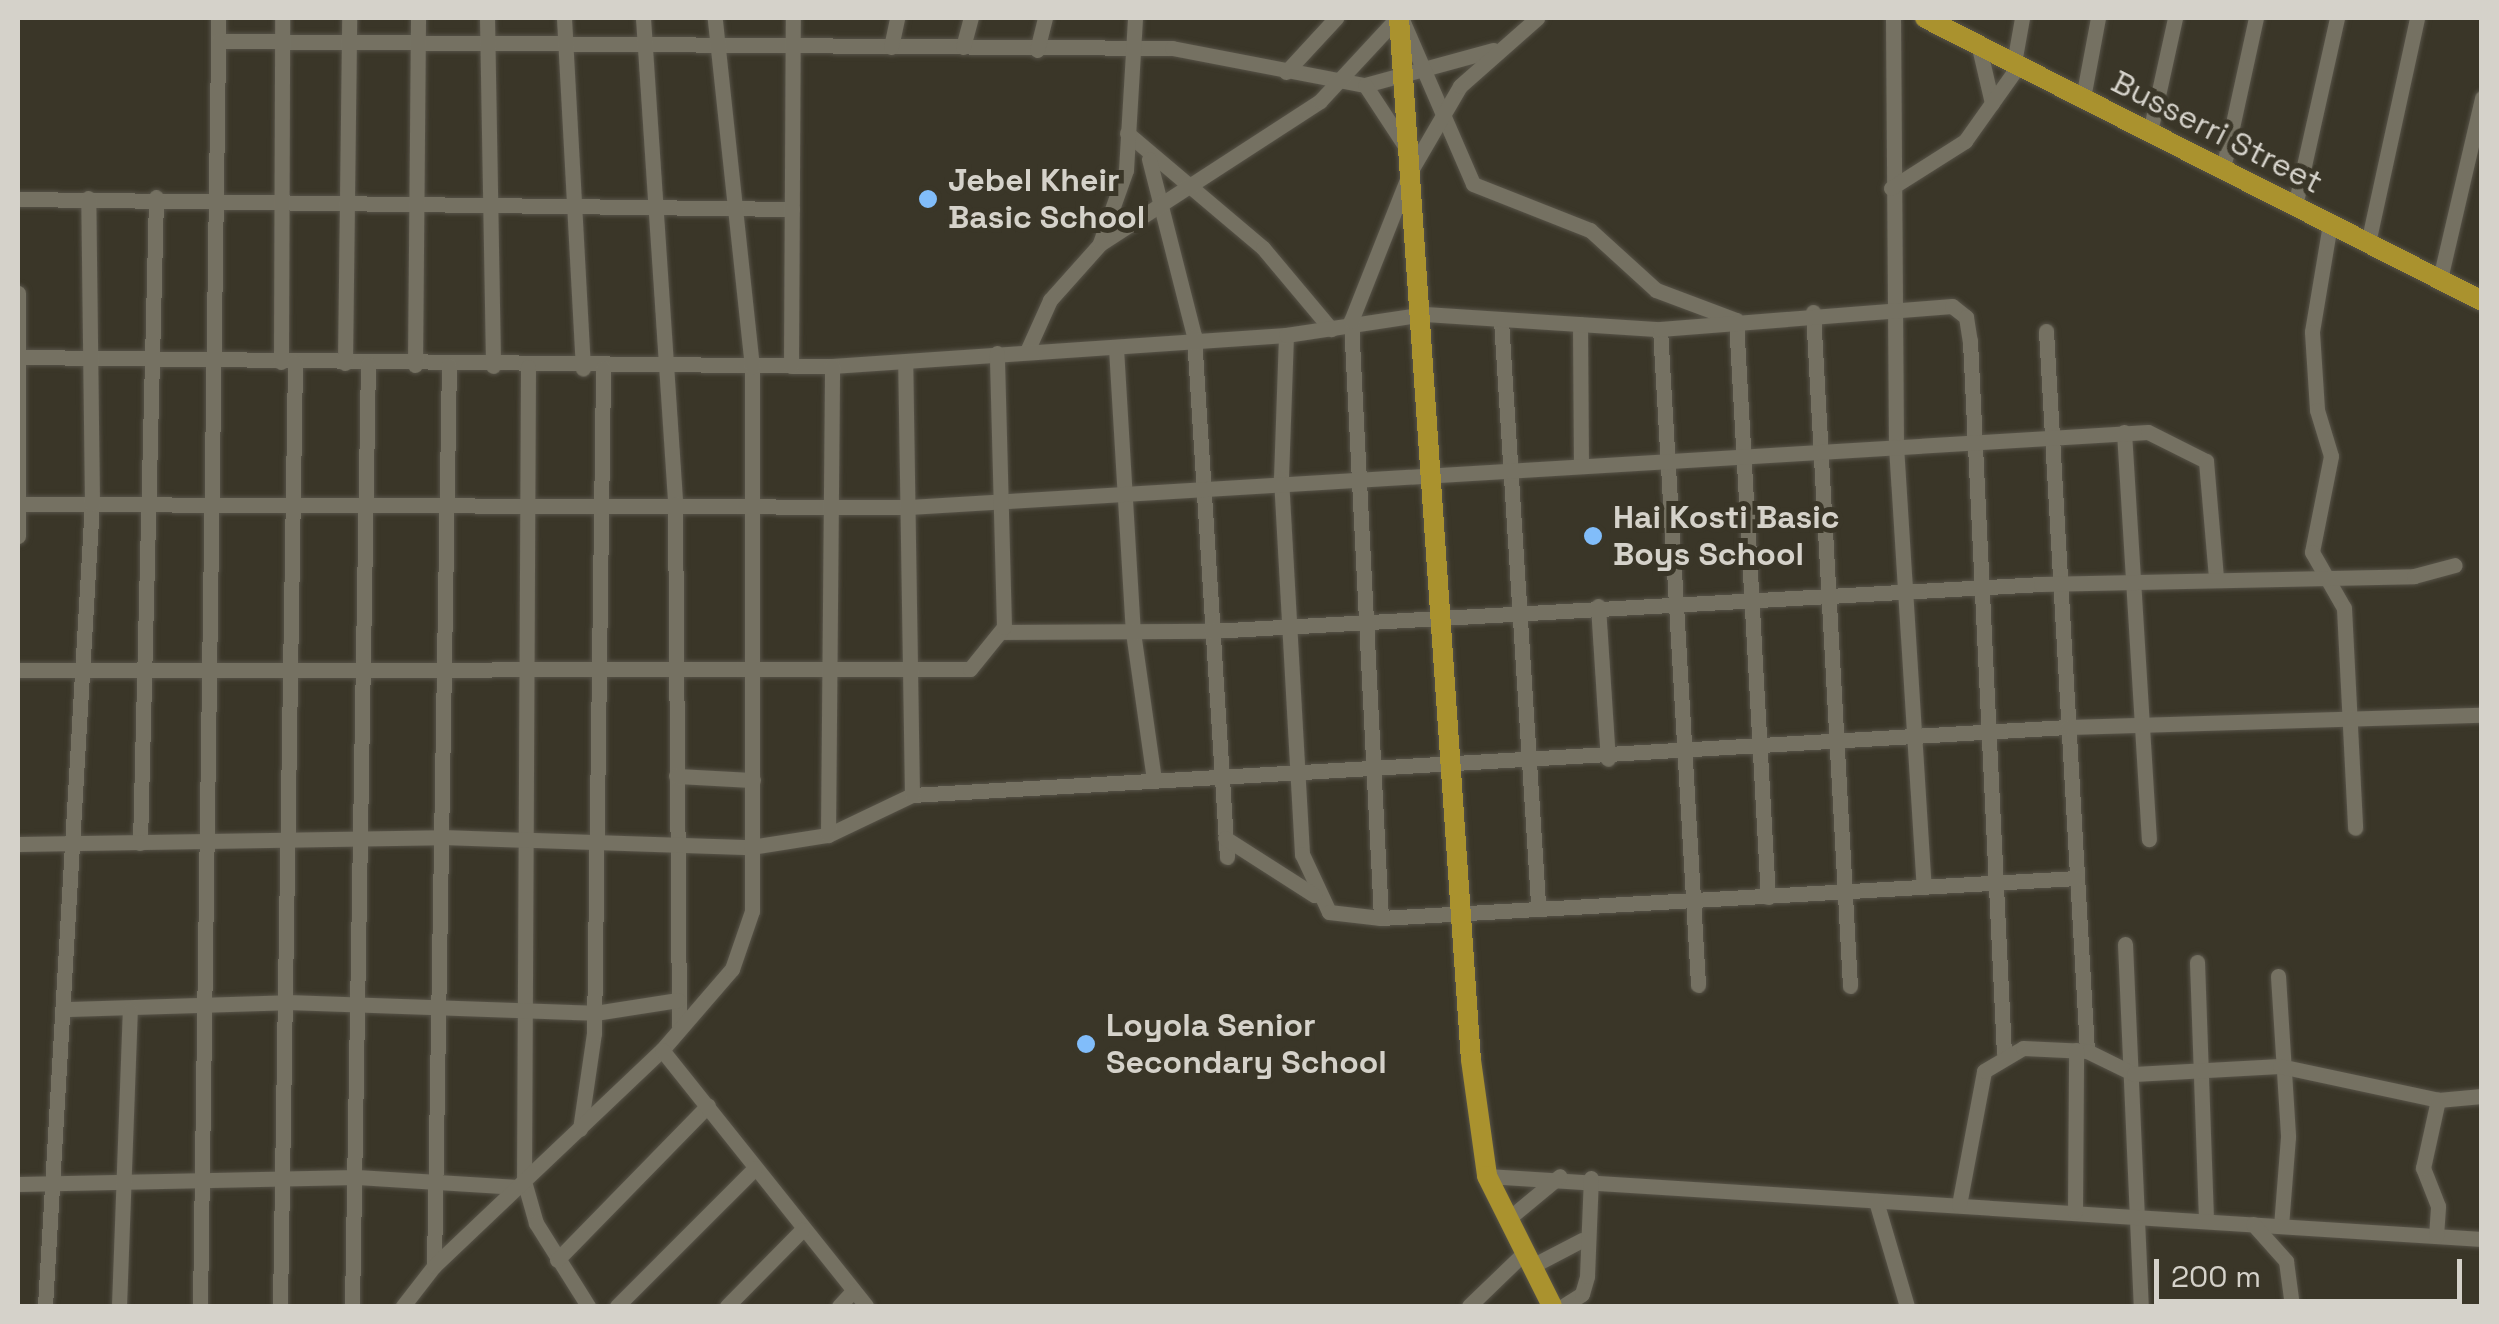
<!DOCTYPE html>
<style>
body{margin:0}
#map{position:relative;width:2499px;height:1324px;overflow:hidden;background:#3a3628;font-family:"Space Grotesk",sans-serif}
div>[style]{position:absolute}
.roads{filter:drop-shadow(0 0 2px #575348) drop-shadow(0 0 2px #575348)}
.minor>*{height:15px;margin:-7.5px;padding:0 7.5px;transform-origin:7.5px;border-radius:7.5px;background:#757162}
.major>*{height:20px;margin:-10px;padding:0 10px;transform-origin:10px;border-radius:10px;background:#aa922e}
.dots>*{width:28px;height:28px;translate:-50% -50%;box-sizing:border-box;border:5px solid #3a3628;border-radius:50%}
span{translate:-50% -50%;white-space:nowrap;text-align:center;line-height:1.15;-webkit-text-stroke:10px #3a3628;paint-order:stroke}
.street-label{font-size:32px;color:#d5d2ca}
.poi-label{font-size:32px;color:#d5d2ca;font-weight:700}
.left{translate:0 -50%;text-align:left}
.frame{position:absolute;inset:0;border:20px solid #d5d2ca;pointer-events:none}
.scale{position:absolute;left:2154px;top:1259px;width:308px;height:45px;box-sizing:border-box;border:5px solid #d5d2ca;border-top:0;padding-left:12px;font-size:30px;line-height:35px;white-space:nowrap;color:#d5d2ca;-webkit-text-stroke:8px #3a3628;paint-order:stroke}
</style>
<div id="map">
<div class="roads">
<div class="minor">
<div style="left:218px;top:18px;width:23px;rotate:90deg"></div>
<div style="left:218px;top:41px;width:954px;rotate:0.42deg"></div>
<div style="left:1172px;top:48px;width:197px;rotate:10.9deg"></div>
<div style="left:1365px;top:85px;width:133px;rotate:-15.3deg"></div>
<div style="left:487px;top:18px;width:348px;rotate:89deg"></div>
<div style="left:564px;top:18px;width:351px;rotate:86.9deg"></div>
<div style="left:643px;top:18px;width:487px;rotate:86.2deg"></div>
<div style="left:675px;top:504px;width:522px;rotate:89.56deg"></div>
<div style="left:1893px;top:18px;width:428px;rotate:89.6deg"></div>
<div style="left:1896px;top:446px;width:441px;rotate:86.4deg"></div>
<div style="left:1403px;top:22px;width:176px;rotate:66.6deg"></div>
<div style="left:1473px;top:184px;width:126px;rotate:21.5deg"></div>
<div style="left:1590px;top:230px;width:89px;rotate:42.3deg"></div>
<div style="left:1656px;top:290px;width:85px;rotate:20.6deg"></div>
<div style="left:1736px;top:320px;width:578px;rotate:86.83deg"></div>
<div style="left:1978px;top:43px;width:62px;rotate:76.9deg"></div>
<div style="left:891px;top:47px;width:30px;rotate:-78deg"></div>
<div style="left:963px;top:47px;width:30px;rotate:-75deg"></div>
<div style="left:1037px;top:50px;width:33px;rotate:-76deg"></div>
<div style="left:2014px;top:63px;width:46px;rotate:-79.9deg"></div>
<div style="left:1286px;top:72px;width:74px;rotate:-47.2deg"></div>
<div style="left:1365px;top:85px;width:77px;rotate:56.7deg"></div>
<div style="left:2083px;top:98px;width:81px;rotate:-79.4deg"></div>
<div style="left:2150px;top:132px;width:117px;rotate:-77.6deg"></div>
<div style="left:1127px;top:133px;width:178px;rotate:40.2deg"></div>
<div style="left:1263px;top:248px;width:106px;rotate:50deg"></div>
<div style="left:1149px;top:159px;width:183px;rotate:75.7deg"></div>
<div style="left:1194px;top:336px;width:522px;rotate:86.38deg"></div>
<div style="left:2223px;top:169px;width:155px;rotate:-77.7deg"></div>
<div style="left:1891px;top:188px;width:88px;rotate:-32.4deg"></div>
<div style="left:1965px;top:141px;width:93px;rotate:-54.6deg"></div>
<div style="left:18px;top:199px;width:774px;rotate:0.74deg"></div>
<div style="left:2295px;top:206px;width:193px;rotate:-77.4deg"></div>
<div style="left:2330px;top:224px;width:109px;rotate:99.5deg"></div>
<div style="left:2312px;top:332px;width:78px;rotate:86.3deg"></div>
<div style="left:2317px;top:410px;width:48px;rotate:73.1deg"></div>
<div style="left:2331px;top:456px;width:98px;rotate:101.2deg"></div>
<div style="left:2312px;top:552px;width:64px;rotate:60.3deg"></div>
<div style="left:2344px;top:608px;width:220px;rotate:87.1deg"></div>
<div style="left:1100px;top:243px;width:77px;rotate:-70.4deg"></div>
<div style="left:1126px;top:170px;width:152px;rotate:-86.6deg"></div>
<div style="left:2368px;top:243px;width:230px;rotate:-77.7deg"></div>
<div style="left:2440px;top:279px;width:186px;rotate:-76.9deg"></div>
<div style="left:18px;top:293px;width:243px;rotate:90deg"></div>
<div style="left:1813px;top:312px;width:675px;rotate:86.86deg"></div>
<div style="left:1501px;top:320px;width:585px;rotate:86.37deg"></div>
<div style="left:1580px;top:324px;width:140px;rotate:89.6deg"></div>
<div style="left:1660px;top:329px;width:657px;rotate:86.68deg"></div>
<div style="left:2046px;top:331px;width:721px;rotate:86.74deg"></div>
<div style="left:1286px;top:335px;width:143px;rotate:92deg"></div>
<div style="left:1281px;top:478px;width:377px;rotate:86.8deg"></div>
<div style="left:1302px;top:854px;width:64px;rotate:65deg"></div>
<div style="left:1329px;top:912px;width:52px;rotate:6.6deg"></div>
<div style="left:1381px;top:918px;width:696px;rotate:-3.29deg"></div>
<div style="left:1116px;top:348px;width:285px;rotate:86.6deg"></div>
<div style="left:1133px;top:632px;width:148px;rotate:81.9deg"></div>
<div style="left:1028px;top:349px;width:54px;rotate:-65.8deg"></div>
<div style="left:1050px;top:300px;width:75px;rotate:-48.2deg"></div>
<div style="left:1100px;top:244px;width:262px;rotate:-33deg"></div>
<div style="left:1320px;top:101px;width:113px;rotate:-47.1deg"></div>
<div style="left:18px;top:357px;width:814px;rotate:0.63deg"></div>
<div style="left:832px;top:366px;width:455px;rotate:-3.9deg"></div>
<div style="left:1286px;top:335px;width:141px;rotate:-8.6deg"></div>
<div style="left:1425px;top:314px;width:235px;rotate:3.7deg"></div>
<div style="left:1660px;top:329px;width:293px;rotate:-4.5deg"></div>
<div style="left:1952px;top:306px;width:18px;rotate:38deg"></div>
<div style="left:1966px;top:317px;width:24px;rotate:81deg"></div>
<div style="left:1970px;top:341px;width:713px;rotate:87.27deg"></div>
<div style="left:281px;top:362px;width:344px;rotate:-89.8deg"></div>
<div style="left:345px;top:363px;width:345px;rotate:-89.3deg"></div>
<div style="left:415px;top:365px;width:347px;rotate:-89.5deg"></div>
<div style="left:791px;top:366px;width:348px;rotate:-89.7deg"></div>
<div style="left:528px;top:367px;width:814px;rotate:90.28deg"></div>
<div style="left:524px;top:1181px;width:44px;rotate:74.1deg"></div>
<div style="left:536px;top:1223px;width:98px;rotate:57.9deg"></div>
<div style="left:2124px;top:432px;width:408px;rotate:86.5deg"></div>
<div style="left:18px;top:504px;width:891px;rotate:0.19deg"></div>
<div style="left:909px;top:507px;width:1241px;rotate:-3.46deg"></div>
<div style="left:2148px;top:432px;width:65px;rotate:26.6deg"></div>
<div style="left:2206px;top:461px;width:116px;rotate:85.1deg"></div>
<div style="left:1598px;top:606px;width:153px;rotate:86.3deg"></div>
<div style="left:1003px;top:632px;width:208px;rotate:-0.3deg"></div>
<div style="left:1211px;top:631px;width:831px;rotate:-3.24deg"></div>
<div style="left:2041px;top:584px;width:373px;rotate:-1.2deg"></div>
<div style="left:2414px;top:576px;width:42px;rotate:-15deg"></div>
<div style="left:18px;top:670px;width:952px;rotate:-0.06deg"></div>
<div style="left:970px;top:669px;width:54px;rotate:-51deg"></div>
<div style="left:1004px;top:627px;width:274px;rotate:-91.5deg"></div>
<div style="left:676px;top:776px;width:77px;rotate:3deg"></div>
<div style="left:912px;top:795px;width:1158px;rotate:-3.37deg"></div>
<div style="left:2068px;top:727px;width:414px;rotate:-1.7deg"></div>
<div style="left:828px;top:835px;width:93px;rotate:-25.5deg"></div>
<div style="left:912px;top:795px;width:433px;rotate:-90.9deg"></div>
<div style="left:1225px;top:838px;width:106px;rotate:32.6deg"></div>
<div style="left:140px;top:843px;width:646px;rotate:-88.58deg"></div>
<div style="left:18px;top:844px;width:424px;rotate:-0.9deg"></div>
<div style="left:442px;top:837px;width:309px;rotate:1.9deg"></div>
<div style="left:751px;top:847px;width:78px;rotate:-8.9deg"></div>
<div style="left:828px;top:835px;width:469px;rotate:-89.5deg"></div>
<div style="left:1381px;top:918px;width:598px;rotate:-92.88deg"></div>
<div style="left:1351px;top:321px;width:160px;rotate:-68.4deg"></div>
<div style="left:1410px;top:172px;width:99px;rotate:-59.8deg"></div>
<div style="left:1460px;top:86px;width:103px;rotate:-41.4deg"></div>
<div style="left:2125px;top:944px;width:362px;rotate:87.5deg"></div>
<div style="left:2197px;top:962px;width:259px;rotate:88deg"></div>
<div style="left:2278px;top:976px;width:161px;rotate:86.4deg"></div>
<div style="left:2288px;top:1137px;width:89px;rotate:94.5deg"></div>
<div style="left:69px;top:1009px;width:218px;rotate:-1.8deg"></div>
<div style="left:287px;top:1002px;width:308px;rotate:2deg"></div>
<div style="left:595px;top:1013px;width:84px;rotate:-8.9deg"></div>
<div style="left:662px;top:1050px;width:107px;rotate:-49.2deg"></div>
<div style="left:732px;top:969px;width:61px;rotate:-71deg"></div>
<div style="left:752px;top:911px;width:544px;rotate:-90deg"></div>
<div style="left:752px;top:367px;width:351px;rotate:-96.1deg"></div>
<div style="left:580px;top:1129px;width:97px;rotate:-81.7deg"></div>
<div style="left:594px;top:1033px;width:665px;rotate:-89.22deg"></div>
<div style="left:1487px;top:1176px;width:997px;rotate:3.62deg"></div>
<div style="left:18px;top:1184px;width:339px;rotate:-1.2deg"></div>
<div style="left:357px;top:1177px;width:161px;rotate:3.6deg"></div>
<div style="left:1876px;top:1201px;width:109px;rotate:73.6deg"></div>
<div style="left:1959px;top:1205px;width:136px;rotate:-79.4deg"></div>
<div style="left:1984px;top:1071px;width:45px;rotate:-30.5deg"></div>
<div style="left:2023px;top:1048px;width:64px;rotate:2.7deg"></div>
<div style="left:2087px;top:1051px;width:52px;rotate:26.1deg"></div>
<div style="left:2134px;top:1074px;width:146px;rotate:-3.1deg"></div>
<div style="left:2280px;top:1066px;width:162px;rotate:12.1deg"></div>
<div style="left:2438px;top:1100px;width:44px;rotate:-5.2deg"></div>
<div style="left:2075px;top:1212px;width:162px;rotate:-89.6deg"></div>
<div style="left:1508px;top:1219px;width:67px;rotate:-39.6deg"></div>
<div style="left:2253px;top:1224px;width:50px;rotate:48.3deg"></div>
<div style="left:2286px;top:1261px;width:45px;rotate:82.4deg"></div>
<div style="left:2436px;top:1236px;width:30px;rotate:-86deg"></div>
<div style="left:2438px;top:1206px;width:41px;rotate:-111.5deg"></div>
<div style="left:2423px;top:1168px;width:70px;rotate:-77.6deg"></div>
<div style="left:557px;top:1260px;width:216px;rotate:-45.7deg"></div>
<div style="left:434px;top:1266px;width:901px;rotate:-89.05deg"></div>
<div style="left:1532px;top:1266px;width:56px;rotate:-27.5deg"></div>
<div style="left:45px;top:1306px;width:803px;rotate:-86.65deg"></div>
<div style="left:92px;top:504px;width:306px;rotate:-90.7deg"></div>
<div style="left:119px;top:1306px;width:296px;rotate:-87.9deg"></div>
<div style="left:200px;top:1306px;width:1265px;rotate:-89.18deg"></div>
<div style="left:280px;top:1306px;width:944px;rotate:-89.09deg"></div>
<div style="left:352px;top:1306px;width:942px;rotate:-89.03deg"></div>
<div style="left:403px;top:1306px;width:51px;rotate:-52.2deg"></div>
<div style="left:434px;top:1266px;width:314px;rotate:-43.5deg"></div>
<div style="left:662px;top:1050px;width:327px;rotate:51.4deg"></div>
<div style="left:617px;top:1306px;width:195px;rotate:-45deg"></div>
<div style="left:727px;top:1306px;width:107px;rotate:-45.4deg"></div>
<div style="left:839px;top:1306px;width:21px;rotate:-47deg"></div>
<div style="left:1469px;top:1306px;width:78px;rotate:-44deg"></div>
<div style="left:1563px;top:1306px;width:22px;rotate:-32deg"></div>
<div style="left:1582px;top:1294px;width:19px;rotate:-74deg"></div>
<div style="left:1587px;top:1276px;width:98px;rotate:-87.7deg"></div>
</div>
<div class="major">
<div style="left:1399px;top:18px;width:1044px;rotate:86.05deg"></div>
<div style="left:1471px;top:1060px;width:117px;rotate:82.1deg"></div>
<div style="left:1487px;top:1176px;width:145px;rotate:63.4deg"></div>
<div style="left:1925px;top:18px;width:625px;rotate:26.93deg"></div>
</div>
</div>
<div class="dots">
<div style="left:928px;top:199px;background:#81bdfa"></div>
<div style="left:1593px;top:536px;background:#81bdfa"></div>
<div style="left:1086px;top:1044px;background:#81bdfa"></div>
</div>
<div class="street-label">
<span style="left:2217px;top:132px;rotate:27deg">Busserri Street</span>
</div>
<div class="poi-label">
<span class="left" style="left:948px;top:199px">Jebel Kheir<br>Basic School</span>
<span class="left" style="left:1613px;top:536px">Hai Kosti Basic<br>Boys School</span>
<span class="left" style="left:1106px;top:1044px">Loyola Senior<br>Secondary School</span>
</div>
<div class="frame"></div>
<div class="scale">200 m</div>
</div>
